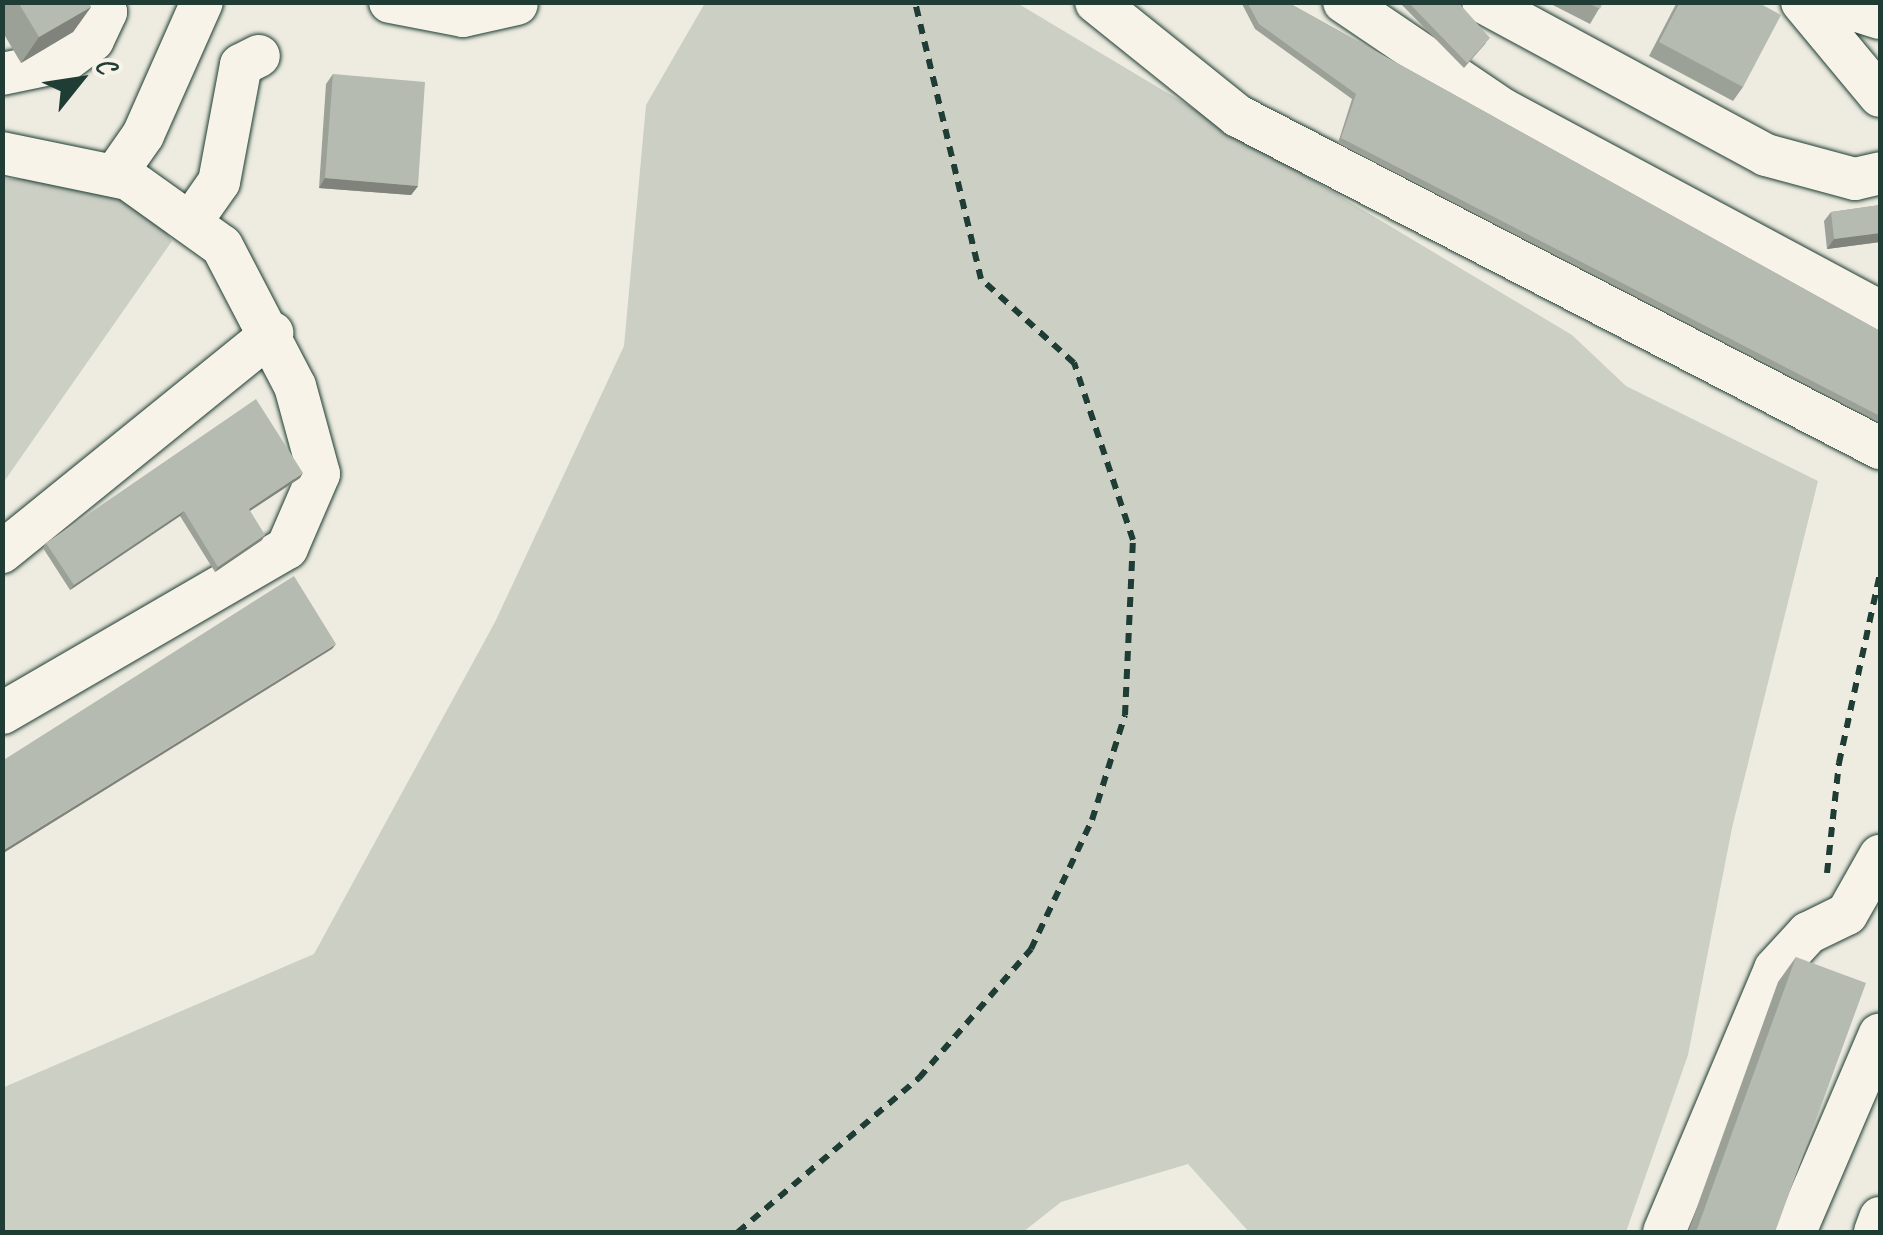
<!DOCTYPE html>
<meta charset="utf-8">
<style>
body{margin:0}
#map{position:relative;width:1883px;height:1235px;overflow:hidden;background:#eeece1;font-family:Caveat,sans-serif}
div>[style]{position:absolute}
.green>*{inset:0;background:#cccfc4}
.path>*{height:6px;margin-top:-3px;transform-origin:0;background:repeating-linear-gradient(90deg,#1f3d34 0 10px,transparent 0 18px)}
.roads{filter:drop-shadow(0 0 2px #1f3d34) drop-shadow(0 0 2px #1f3d34)}
.minor>*{height:42px;margin:-21px;padding:0 21px;transform-origin:21px;border-radius:21px;background:#f7f3e8}
.wall>*{inset:0;background:#9ca197}
.shaded-wall>*{inset:0;background:#7f837b}
.building>*{inset:0;background:#b5bbb0}
span{translate:-50% -50%;white-space:nowrap;text-align:center;line-height:1.15;-webkit-text-stroke:8px #f7f3e8;paint-order:stroke}
.frame{position:absolute;inset:0;border:5px solid #1f3d34;pointer-events:none}
.north{position:absolute;left:30px;top:30px;width:100px;height:100px;-webkit-text-stroke:8px #f7f3e8;paint-order:stroke;rotate:60deg;font-size:28px;font-weight:700;line-height:40px;text-align:center;color:#1f3d34}
.north::after{content:'';display:block;margin:auto;width:35px;height:45px;background:#1f3d34;clip-path:polygon(50% 0,100% 100%,50% 72%,0 100%)}
</style>
<div id="map">
<div class="green">
<div style="clip-path:polygon(705px 3px,1017px 3px,1572px 335px,1626px 386px,1818px 481px,1732px 828px,1688px 1055px,1626px 1232px,1249px 1232px,1188px 1164px,1061px 1202px,1023px 1232px,3px 1232px,2px 1088px,314px 954px,495px 622px,624px 346px,646px 105px)"></div>
<div style="clip-path:polygon(3px 179px,128px 179px,172px 241px,3px 483px)"></div>
</div>
<div class="path">
<div style="left:1827px;top:873px;width:111px;rotate:-83.8deg"></div>
<div style="left:1839px;top:763px;width:193px;rotate:-77.8deg"></div>
<div style="left:738px;top:1232px;width:238px;rotate:-40.4deg"></div>
<div style="left:919px;top:1078px;width:171px;rotate:-49deg"></div>
<div style="left:1031px;top:949px;width:143px;rotate:-64.7deg"></div>
<div style="left:1092px;top:820px;width:110px;rotate:-72.6deg"></div>
<div style="left:1125px;top:715px;width:175px;rotate:-87.4deg"></div>
<div style="left:1133px;top:540px;width:187px;rotate:-108.4deg"></div>
<div style="left:1074px;top:363px;width:125px;rotate:-137.9deg"></div>
<div style="left:981px;top:279px;width:285px;rotate:-103.4deg"></div>
</div>
<div class="roads">
<div class="minor">
<div style="left:390px;top:2px;width:74px;rotate:10.9deg"></div>
<div style="left:463px;top:16px;width:55px;rotate:-12.5deg"></div>
<div style="left:1096px;top:2px;width:182px;rotate:38.8deg"></div>
<div style="left:1238px;top:116px;width:723px;rotate:27.35deg"></div>
<div style="left:1344px;top:2px;width:191px;rotate:34.1deg"></div>
<div style="left:1502px;top:109px;width:429px;rotate:28.2deg"></div>
<div style="left:1483px;top:2px;width:322px;rotate:28.4deg"></div>
<div style="left:1766px;top:155px;width:92px;rotate:15.1deg"></div>
<div style="left:1855px;top:179px;width:26px;rotate:-13deg"></div>
<div style="left:1802px;top:2px;width:122px;rotate:50.3deg"></div>
<div style="left:1829px;top:2px;width:53px;rotate:17.4deg"></div>
<div style="left:2px;top:74px;width:64px;rotate:-11.7deg"></div>
<div style="left:65px;top:61px;width:35px;rotate:-37deg"></div>
<div style="left:93px;top:40px;width:31px;rotate:-65deg"></div>
<div style="left:106px;top:12px;width:12px;rotate:-121deg"></div>
<div style="left:2px;top:153px;width:129px;rotate:11.7deg"></div>
<div style="left:128px;top:179px;width:115px;rotate:35.5deg"></div>
<div style="left:222px;top:246px;width:158px;rotate:62.5deg"></div>
<div style="left:295px;top:386px;width:91px;rotate:74.7deg"></div>
<div style="left:319px;top:474px;width:81px;rotate:113.4deg"></div>
<div style="left:287px;top:548px;width:329px;rotate:149.9deg"></div>
<div style="left:115px;top:175px;width:49px;rotate:-55deg"></div>
<div style="left:143px;top:135px;width:145px;rotate:-66.1deg"></div>
<div style="left:193px;top:219px;width:45px;rotate:-54.9deg"></div>
<div style="left:219px;top:182px;width:119px;rotate:-79.4deg"></div>
<div style="left:241px;top:65px;width:20px;rotate:-27deg"></div>
<div style="left:2px;top:552px;width:348px;rotate:-39deg"></div>
<div style="left:1664px;top:1232px;width:285px;rotate:-67.1deg"></div>
<div style="left:1775px;top:969px;width:49px;rotate:-47.5deg"></div>
<div style="left:1808px;top:933px;width:43px;rotate:-26deg"></div>
<div style="left:1847px;top:914px;width:67px;rotate:-60.4deg"></div>
<div style="left:1795px;top:1232px;width:215px;rotate:-66.8deg"></div>
<div style="left:1875px;top:1232px;width:15px;rotate:-70deg"></div>
</div>
</div>
<div class="wall">
<div style="clip-path:polygon(2px 2px,88px 2px,91px 7px,73px 32px,21px 63px,2px 31px)"></div>
<div style="clip-path:polygon(1241px 2px,1287px 2px,1880px 331px,1880px 422px,1338px 143px,1352px 99px,1255px 29px)"></div>
<div style="clip-path:polygon(1399px 2px,1458px 2px,1486px 43px,1464px 68px)"></div>
<div style="clip-path:polygon(1547px 2px,1603px 2px,1590px 24px)"></div>
<div style="clip-path:polygon(1677px 2px,1757px 2px,1743px 87px,1733px 101px,1649px 56px)"></div>
<div style="clip-path:polygon(333px 74px,418px 186px,411px 195px,319px 188px,326px 84px)"></div>
<div style="clip-path:polygon(1880px 205px,1880px 242px,1827px 249px,1824px 221px,1831px 212px)"></div>
<div style="clip-path:polygon(300px 478px,250px 511px,262px 540px,215px 572px,180px 516px,70px 590px,43px 548px,46px 543px)"></div>
<div style="clip-path:polygon(1796px 957px,1775px 1232px,1688px 1232px,1778px 982px)"></div>
</div>
<div class="shaded-wall">
<div style="clip-path:polygon(91px 7px,73px 32px,21px 63px,39px 37px)"></div>
<div style="clip-path:polygon(325px 178px,418px 186px,411px 195px,319px 188px)"></div>
<div style="clip-path:polygon(1880px 233px,1880px 242px,1827px 249px,1834px 239px)"></div>
<div style="clip-path:polygon(303px 473px,300px 478px,245px 514px,249px 509px)"></div>
<div style="clip-path:polygon(184px 511px,180px 516px,70px 590px,74px 585px)"></div>
<div style="clip-path:polygon(265px 535px,262px 540px,215px 572px,218px 567px)"></div>
<div style="clip-path:polygon(336px 644px,332px 649px,2px 854px,2px 851px)"></div>
</div>
<div class="building">
<div style="clip-path:polygon(18px 2px,88px 2px,91px 7px,39px 37px)"></div>
<div style="clip-path:polygon(1247px 2px,1287px 2px,1880px 331px,1880px 416px,1341px 138px,1356px 94px,1259px 24px)"></div>
<div style="clip-path:polygon(1408px 2px,1458px 2px,1490px 38px,1467px 63px)"></div>
<div style="clip-path:polygon(1586px 2px,1603px 2px,1600px 9px)"></div>
<div style="clip-path:polygon(1680px 2px,1757px 2px,1781px 15px,1743px 87px,1659px 42px)"></div>
<div style="clip-path:polygon(333px 74px,425px 82px,418px 186px,325px 178px)"></div>
<div style="clip-path:polygon(1880px 205px,1880px 233px,1834px 239px,1831px 212px)"></div>
<div style="clip-path:polygon(256px 399px,303px 473px,249px 509px,265px 535px,218px 567px,184px 511px,74px 585px,46px 543px)"></div>
<div style="clip-path:polygon(294px 576px,336px 644px,2px 851px,2px 761px)"></div>
<div style="clip-path:polygon(1796px 957px,1866px 983px,1775px 1232px,1696px 1232px)"></div>
</div>
<div class="frame"></div>
<div class="north">С</div>
</div>
